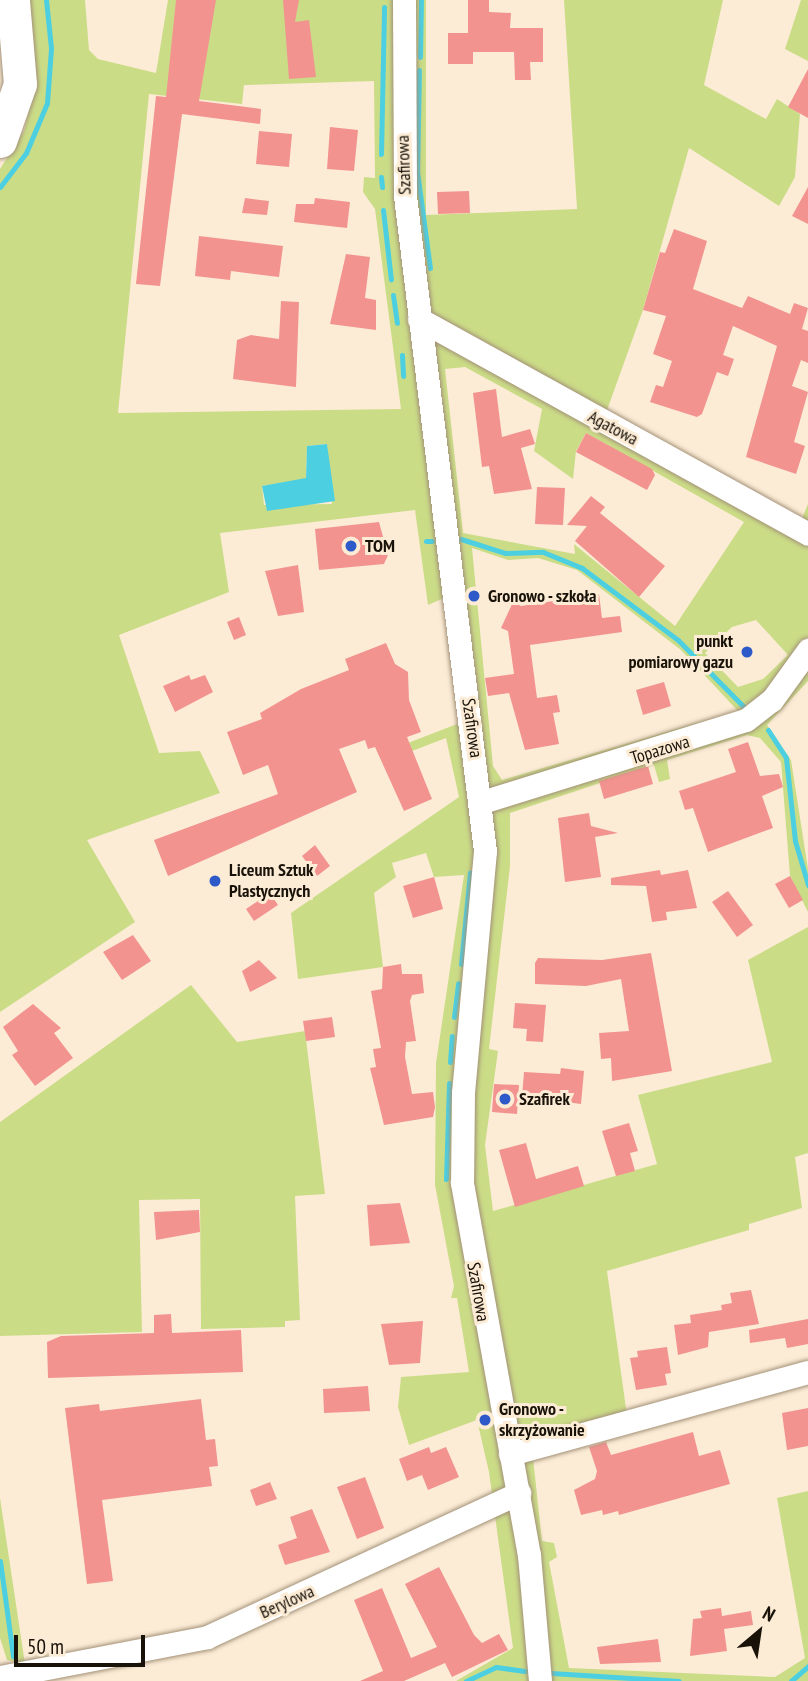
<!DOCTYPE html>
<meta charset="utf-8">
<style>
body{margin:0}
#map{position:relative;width:808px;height:1681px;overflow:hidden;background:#fcecd6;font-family:"PT Sans Narrow",sans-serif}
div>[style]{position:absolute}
.green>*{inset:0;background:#cbdc87}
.water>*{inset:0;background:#4ccfe1}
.stream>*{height:5px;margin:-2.5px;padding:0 2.5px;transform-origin:2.5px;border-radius:2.5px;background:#4ccfe1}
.building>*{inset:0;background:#f29390}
.roads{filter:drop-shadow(0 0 2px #a39178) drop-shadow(0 0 2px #a39178)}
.minor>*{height:23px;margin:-11.5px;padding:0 11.5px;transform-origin:11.5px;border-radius:11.5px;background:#fff}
.highway>*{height:33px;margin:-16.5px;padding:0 16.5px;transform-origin:16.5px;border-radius:16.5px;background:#fff}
.dots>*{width:19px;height:19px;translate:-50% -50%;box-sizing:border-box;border:4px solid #fcecd6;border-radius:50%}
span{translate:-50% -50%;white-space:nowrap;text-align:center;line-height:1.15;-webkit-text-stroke:6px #fcecd6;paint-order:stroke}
.street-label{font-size:18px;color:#191209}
.poi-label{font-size:18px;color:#191209;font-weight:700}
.left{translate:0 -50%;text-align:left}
.right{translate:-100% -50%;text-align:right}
.north{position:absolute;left:724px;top:1597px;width:70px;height:70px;-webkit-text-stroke:5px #fcecd6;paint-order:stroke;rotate:29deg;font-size:19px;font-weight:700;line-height:28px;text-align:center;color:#191209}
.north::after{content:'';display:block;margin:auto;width:24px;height:32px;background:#191209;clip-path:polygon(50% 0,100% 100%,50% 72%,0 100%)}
.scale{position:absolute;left:14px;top:1635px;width:131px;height:32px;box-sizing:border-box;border:4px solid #191209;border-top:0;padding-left:9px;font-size:21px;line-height:24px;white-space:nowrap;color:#191209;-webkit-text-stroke:5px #fcecd6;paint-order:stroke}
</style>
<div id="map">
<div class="green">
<div style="clip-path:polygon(evenodd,27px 0,85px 0,89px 50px,98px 59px,156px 73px,168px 0,426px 0,426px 215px,577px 209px,564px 0,723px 0,704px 85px,766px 119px,777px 99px,800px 114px,795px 177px,779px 206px,689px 148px,643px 310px,606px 413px,798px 528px,808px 504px,808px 681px,767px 725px,791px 760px,808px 869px,808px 912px,790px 876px,781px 762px,760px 738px,747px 735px,667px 760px,670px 779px,659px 782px,654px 765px,510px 813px,510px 866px,489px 1049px,498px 1051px,485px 1145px,493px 1211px,657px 1164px,638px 1095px,772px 1062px,748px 960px,808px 927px,808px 1153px,795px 1157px,802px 1208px,749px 1224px,749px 1230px,607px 1271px,628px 1423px,532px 1449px,542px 1541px,554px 1543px,557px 1557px,549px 1562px,569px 1668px,775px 1677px,805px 1658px,777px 1498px,808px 1491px,808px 1681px,456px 1681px,513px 1648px,489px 1472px,477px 1420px,409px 1445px,398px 1407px,401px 1377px,469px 1372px,457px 1298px,451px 1298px,454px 1286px,435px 1185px,436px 1063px,464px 875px,434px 877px,426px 853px,392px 863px,396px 877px,374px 893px,383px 967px,298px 979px,291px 913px,459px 797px,446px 738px,412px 751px,408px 743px,470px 719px,453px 594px,428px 605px,415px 510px,220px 533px,229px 592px,119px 635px,159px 753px,200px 751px,220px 793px,87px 840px,135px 922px,0 1012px,0 169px,24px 131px,36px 84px,27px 0,374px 81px,375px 178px,364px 177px,363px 192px,375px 209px,401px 409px,118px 413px,149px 94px,242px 104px,244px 85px,374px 81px,27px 0,465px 367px,542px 409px,534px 451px,573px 479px,576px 451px,586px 433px,744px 522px,675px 626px,574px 544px,575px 554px,463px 533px,445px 369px,465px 367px,27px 0,327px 444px,332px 504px,264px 505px,262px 486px,306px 479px,307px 446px,327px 444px,27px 0,472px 548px,508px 560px,538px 558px,577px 570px,681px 650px,738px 711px,502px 780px,493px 766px,472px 548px,27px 0,756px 620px,788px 655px,763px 679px,738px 687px,705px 653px,732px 627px,756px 620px)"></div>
<div style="clip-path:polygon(801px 0,808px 0,808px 61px,785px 49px)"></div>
<div style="clip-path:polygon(191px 985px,237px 1042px,305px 1031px,325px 1194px,295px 1196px,300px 1320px,285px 1321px,285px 1327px,201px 1329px,200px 1199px,139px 1200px,142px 1332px,0 1336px,0 1122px)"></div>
<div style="clip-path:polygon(0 1498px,25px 1664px,7px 1660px,0 1638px)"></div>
</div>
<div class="water">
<div style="clip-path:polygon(327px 444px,335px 501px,267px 511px,262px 486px,306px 478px,307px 446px)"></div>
</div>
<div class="stream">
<div style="left:420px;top:57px;width:57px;rotate:-89deg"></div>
<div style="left:419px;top:70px;width:101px;rotate:91.1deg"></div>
<div style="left:417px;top:171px;width:98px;rotate:82.4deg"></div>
<div style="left:381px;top:154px;width:147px;rotate:-88.8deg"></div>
<div style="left:381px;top:177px;width:10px;rotate:84deg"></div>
<div style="left:0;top:187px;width:43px;rotate:-52.6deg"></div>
<div style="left:26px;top:153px;width:54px;rotate:-67.2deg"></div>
<div style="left:47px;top:103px;width:55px;rotate:-85.8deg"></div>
<div style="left:51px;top:48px;width:48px;rotate:-95.9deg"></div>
<div style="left:383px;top:210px;width:70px;rotate:83.5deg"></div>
<div style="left:393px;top:295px;width:28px;rotate:82deg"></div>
<div style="left:402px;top:355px;width:21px;rotate:87deg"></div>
<div style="left:461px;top:539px;width:46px;rotate:17.7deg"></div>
<div style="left:505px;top:553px;width:38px;rotate:-2deg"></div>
<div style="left:543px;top:552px;width:42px;rotate:22.3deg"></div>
<div style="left:582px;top:568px;width:120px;rotate:36.9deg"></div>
<div style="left:678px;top:640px;width:95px;rotate:45.4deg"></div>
<div style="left:426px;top:541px;width:6px"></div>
<div style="left:768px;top:730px;width:33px;rotate:57deg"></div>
<div style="left:786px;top:758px;width:83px;rotate:83.8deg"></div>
<div style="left:795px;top:841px;width:46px;rotate:73.5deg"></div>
<div style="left:461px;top:964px;width:92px;rotate:-84.4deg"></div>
<div style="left:454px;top:1017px;width:34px;rotate:-83deg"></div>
<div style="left:450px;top:1062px;width:26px;rotate:-86deg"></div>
<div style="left:446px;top:1179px;width:96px;rotate:-88.2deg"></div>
<div style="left:0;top:1561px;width:96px;rotate:82.2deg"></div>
<div style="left:551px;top:1673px;width:128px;rotate:3.6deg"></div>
<div style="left:466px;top:1681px;width:33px;rotate:-25deg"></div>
<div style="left:496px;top:1667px;width:29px;rotate:8deg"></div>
<div style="left:791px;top:1681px;width:23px;rotate:-41deg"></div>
</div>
<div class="building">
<div style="clip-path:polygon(176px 0,216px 0,199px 101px,261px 109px,260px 124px,182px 114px,160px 286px,136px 284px,156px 96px,166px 97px)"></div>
<div style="clip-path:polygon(283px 0,299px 0,295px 22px,309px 20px,316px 77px,289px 79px)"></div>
<div style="clip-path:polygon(468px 0,489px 0,489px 12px,511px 13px,510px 28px,543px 28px,543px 62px,530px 62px,531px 80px,515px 80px,514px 52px,473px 52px,473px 64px,448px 64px,448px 33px,468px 33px)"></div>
<div style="clip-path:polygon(808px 69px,808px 118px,788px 107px)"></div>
<div style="clip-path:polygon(330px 127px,358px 130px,354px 171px,327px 169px)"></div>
<div style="clip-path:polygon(259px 131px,292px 134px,289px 167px,256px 164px)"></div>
<div style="clip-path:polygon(808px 187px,808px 224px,792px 216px)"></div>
<div style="clip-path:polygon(469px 191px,470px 213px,438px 214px,437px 192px)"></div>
<div style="clip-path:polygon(245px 198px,269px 201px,267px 215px,242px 213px)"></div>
<div style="clip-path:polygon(315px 198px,350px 202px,347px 228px,294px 222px,296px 204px,314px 204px)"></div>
<div style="clip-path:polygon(674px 229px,707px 241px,693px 289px,742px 308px,748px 296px,790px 314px,794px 303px,808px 308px,802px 329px,808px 331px,808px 363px,801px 360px,792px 386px,808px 392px,794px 442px,805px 446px,796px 474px,746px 457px,777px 346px,733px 326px,723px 355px,734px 359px,728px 376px,717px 372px,702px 414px,697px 417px,650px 402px,656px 385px,663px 387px,672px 361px,653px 354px,666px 316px,643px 310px,660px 252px,665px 253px)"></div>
<div style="clip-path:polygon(199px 236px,283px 246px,279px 277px,231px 271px,230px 280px,195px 276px)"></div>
<div style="clip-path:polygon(346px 254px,370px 257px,365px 298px,376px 300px,376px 330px,330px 324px)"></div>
<div style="clip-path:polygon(281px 301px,299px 302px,296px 387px,233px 379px,237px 340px,251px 335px,279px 339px)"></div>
<div style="clip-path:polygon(496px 389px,502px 437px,530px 429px,535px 444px,521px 448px,532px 489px,494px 494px,489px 466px,482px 467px,473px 393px)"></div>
<div style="clip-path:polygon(586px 433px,652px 469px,655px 475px,647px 490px,576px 452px)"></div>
<div style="clip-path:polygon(537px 487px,565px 488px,563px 525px,535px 524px)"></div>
<div style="clip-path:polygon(591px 496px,605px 507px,600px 513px,665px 566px,639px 597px,575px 541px,587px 526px,567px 525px)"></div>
<div style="clip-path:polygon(379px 522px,388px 555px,384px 564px,319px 570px,315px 529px)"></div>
<div style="clip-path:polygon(298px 565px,304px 612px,278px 616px,265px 571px)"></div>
<div style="clip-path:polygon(599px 594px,602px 618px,620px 616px,622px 632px,530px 645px,537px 698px,557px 695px,560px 712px,553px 713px,559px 744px,525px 750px,509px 693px,488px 696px,485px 678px,514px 674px,508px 631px,501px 628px,513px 602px,521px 606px)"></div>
<div style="clip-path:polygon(239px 617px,246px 635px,234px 640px,227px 622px)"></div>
<div style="clip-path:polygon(386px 643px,395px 664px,408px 672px,409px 700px,421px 732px,407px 737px,432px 799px,404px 811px,375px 747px,368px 749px,365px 740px,339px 749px,357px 792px,168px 876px,154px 840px,278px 794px,268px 765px,243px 775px,227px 732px,262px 719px,260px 713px,301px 689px,349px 670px,345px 659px)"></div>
<div style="clip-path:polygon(189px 675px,191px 680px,205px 675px,213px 692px,175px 712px,163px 686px)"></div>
<div style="clip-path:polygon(664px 682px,671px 706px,643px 715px,636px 690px)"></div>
<div style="clip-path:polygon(748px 742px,760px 776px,779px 774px,783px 787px,762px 796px,773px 828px,708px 852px,693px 808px,685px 810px,679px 791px,736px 772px,728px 749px)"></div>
<div style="clip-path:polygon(648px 766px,653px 784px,604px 799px,599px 781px)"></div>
<div style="clip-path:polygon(589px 813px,591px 826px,618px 833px,595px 837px,601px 877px,565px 882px,558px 818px)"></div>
<div style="clip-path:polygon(315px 845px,330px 866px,317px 876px,302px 856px)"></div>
<div style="clip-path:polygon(660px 870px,661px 875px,688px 870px,697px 908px,666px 912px,667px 920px,652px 922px,646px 886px,611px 885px,611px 878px)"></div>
<div style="clip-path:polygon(790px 876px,803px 900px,789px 908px,775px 884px)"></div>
<div style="clip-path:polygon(434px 877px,443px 909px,413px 918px,403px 886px)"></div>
<div style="clip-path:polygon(728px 891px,753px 925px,737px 937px,712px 902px)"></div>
<div style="clip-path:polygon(270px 893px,278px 905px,254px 921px,246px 909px)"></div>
<div style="clip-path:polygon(133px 935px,151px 961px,122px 980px,103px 952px)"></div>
<div style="clip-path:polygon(651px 953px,672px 1071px,612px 1081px,611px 1058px,601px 1059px,599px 1033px,629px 1031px,621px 979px,586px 986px,535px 984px,535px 963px,538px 958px,602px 960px)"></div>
<div style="clip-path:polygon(259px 960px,277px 978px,250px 992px,242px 971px)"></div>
<div style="clip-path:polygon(401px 964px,402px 974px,422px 974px,424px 993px,412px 995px,410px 1001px,416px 1041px,406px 1042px,405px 1057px,412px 1094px,433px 1092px,435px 1107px,433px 1117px,384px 1125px,370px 1068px,376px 1067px,373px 1049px,381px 1048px,371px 991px,382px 989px,383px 967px)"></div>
<div style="clip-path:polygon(515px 1003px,546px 1005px,543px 1042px,526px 1041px,527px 1029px,513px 1028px)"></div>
<div style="clip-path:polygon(33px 1004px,61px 1028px,54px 1033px,73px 1058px,35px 1086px,12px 1055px,18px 1051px,3px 1027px)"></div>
<div style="clip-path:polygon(332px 1017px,335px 1037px,306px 1041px,303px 1021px)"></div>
<div style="clip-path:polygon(561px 1068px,584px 1071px,581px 1104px,522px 1096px,524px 1072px,560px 1074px)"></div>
<div style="clip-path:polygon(494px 1084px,519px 1085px,517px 1114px,492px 1112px)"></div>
<div style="clip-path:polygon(629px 1123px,638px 1151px,630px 1153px,635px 1171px,616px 1176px,602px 1131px)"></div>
<div style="clip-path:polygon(526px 1143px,536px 1179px,578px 1166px,584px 1186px,515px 1207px,499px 1150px)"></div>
<div style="clip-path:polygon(400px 1203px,410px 1243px,370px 1246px,367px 1205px)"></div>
<div style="clip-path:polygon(199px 1210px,200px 1232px,156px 1240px,154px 1212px)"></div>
<div style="clip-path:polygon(751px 1290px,759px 1324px,709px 1332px,708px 1347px,678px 1355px,674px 1325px,691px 1323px,690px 1315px,722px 1310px,721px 1305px,732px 1303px,730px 1293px)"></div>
<div style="clip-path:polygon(171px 1314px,172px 1333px,241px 1330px,243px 1372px,48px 1378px,47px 1342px,61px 1336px,154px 1333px,154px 1315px)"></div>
<div style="clip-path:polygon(808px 1319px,808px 1344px,787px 1348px,785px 1338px,750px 1343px,749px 1330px)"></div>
<div style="clip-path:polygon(423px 1321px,420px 1363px,389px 1365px,381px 1324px)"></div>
<div style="clip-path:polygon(667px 1347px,671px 1373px,665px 1374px,667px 1385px,636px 1390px,630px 1358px,638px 1357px,637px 1351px)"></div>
<div style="clip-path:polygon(368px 1386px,370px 1411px,324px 1413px,323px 1389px)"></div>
<div style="clip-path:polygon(201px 1399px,206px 1440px,215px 1439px,218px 1466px,209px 1467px,212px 1486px,102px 1500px,113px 1581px,87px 1584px,65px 1408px,99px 1404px,100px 1411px)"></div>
<div style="clip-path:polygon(808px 1408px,808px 1446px,787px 1450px,782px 1413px)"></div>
<div style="clip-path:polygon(693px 1432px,699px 1456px,720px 1450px,730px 1484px,619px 1515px,618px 1511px,603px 1515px,602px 1510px,581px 1515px,574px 1490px,595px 1479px,597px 1471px,589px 1447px,606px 1442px,611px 1455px)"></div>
<div style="clip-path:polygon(429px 1447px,431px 1453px,446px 1447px,459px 1477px,428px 1490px,422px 1475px,407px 1481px,399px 1459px)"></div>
<div style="clip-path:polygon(365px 1477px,384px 1528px,357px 1539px,337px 1487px)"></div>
<div style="clip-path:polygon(270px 1482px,277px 1499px,256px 1506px,250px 1490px)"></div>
<div style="clip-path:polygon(312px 1509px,330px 1552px,285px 1565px,278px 1545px,297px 1538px,290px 1517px)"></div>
<div style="clip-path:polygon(439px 1567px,474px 1635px,482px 1643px,499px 1634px,508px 1650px,452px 1677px,445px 1663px,404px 1681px,360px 1681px,383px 1671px,354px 1600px,382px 1588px,411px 1658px,437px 1647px,405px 1584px)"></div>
<div style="clip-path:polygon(721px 1608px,722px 1616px,751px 1611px,753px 1625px,724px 1629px,727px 1651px,690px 1656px,693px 1619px,702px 1618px,700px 1611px)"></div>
<div style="clip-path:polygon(658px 1639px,661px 1662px,600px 1664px,597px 1647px)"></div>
</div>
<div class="roads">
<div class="minor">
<div style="left:404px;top:0;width:196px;rotate:89.7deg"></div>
<div style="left:405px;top:196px;width:660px;rotate:83.04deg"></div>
<div style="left:485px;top:851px;width:243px;rotate:95.2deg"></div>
<div style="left:463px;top:1093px;width:90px;rotate:90.6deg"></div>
<div style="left:462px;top:1183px;width:378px;rotate:79.8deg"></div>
<div style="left:529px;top:1555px;width:126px;rotate:85deg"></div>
<div style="left:419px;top:319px;width:444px;rotate:28.9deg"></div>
<div style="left:482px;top:802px;width:276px;rotate:-17.3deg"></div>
<div style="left:746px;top:720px;width:33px;rotate:-38deg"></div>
<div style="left:772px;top:700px;width:62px;rotate:-54.2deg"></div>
<div style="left:510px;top:1454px;width:309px;rotate:-15.4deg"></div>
<div style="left:0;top:1677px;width:211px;rotate:-10.9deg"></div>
<div style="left:207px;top:1637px;width:344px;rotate:-24.8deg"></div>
</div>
<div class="highway">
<div style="left:0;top:141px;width:60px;rotate:-70.7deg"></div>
<div style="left:20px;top:84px;width:84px;rotate:-94.8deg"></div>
</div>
</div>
<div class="dots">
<div style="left:351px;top:546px;background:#2e59c9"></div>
<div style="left:474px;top:596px;background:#2e59c9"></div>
<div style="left:747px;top:652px;background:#2e59c9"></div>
<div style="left:215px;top:881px;background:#2e59c9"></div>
<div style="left:505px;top:1099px;background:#2e59c9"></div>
<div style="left:485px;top:1420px;background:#2e59c9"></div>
</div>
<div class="street-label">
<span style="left:404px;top:165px;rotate:-92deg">Szafirowa</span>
<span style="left:613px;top:428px;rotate:28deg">Agatowa</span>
<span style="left:472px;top:728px;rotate:82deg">Szafirowa</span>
<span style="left:660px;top:750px;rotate:-17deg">Topazowa</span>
<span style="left:478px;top:1292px;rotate:80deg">Szafirowa</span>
<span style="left:287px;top:1602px;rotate:-24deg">Berylowa</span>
</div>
<div class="poi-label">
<span class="left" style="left:365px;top:546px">TOM</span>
<span class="left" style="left:488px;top:596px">Gronowo - szkoła</span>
<span class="right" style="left:733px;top:652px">punkt<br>pomiarowy gazu</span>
<span class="left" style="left:229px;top:881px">Liceum Sztuk<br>Plastycznych</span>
<span class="left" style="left:519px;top:1099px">Szafirek</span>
<span class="left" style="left:499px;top:1420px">Gronowo -<br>skrzyżowanie</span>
</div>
<div class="north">N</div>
<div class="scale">50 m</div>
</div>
